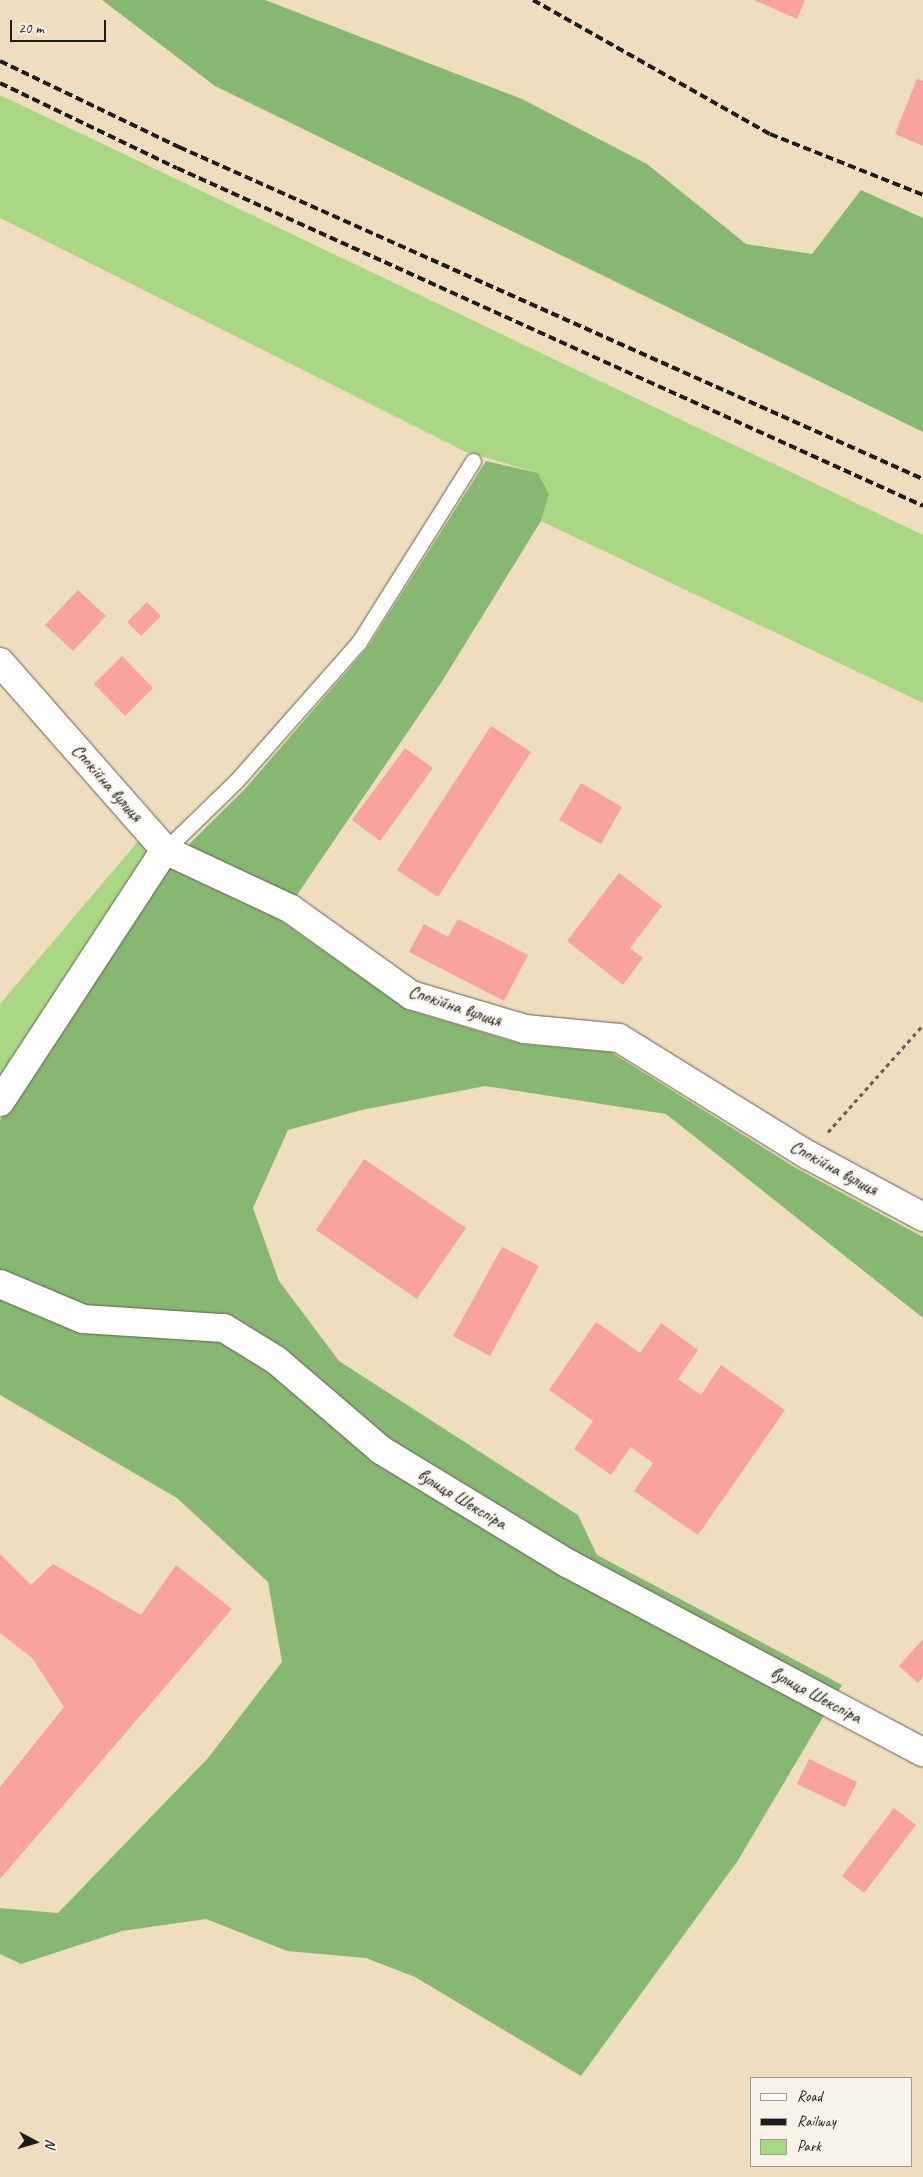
<!DOCTYPE html>
<meta charset="utf-8">
<style>
body{margin:0}
#map{position:relative;width:923px;height:2177px;overflow:hidden;background:#eedebd;font-family:Caveat,sans-serif}
div>[style]{position:absolute}
.green>*{inset:0;background:#aad784}
.forest>*{inset:0;background:#87b872}
.building>*{inset:0;background:#f9a39f}
.path>*{height:3px;margin-top:-1.5px;transform-origin:0;background:repeating-linear-gradient(90deg,#666054 0 4px,transparent 0 8px)}
.roads{filter:drop-shadow(0 0 1px #666054) drop-shadow(0 0 1px #666054)}
.service>*{height:15px;margin:-7.5px;padding:0 7.5px;transform-origin:7.5px;border-radius:7.5px;background:#fff}
.minor>*{height:28px;margin:-14px;padding:0 14px;transform-origin:14px;border-radius:14px;background:#fff}
.rail>*{height:4px;margin-top:-2px;transform-origin:0;background:repeating-linear-gradient(90deg,#1c1c1c 0 8px,transparent 0 12px)}
span{translate:-50% -50%;white-space:nowrap;text-align:center;line-height:1.15;-webkit-text-stroke:4px #f7f3e8;paint-order:stroke}
.street-label{font-size:18px;color:#1c1c1c}
.legend{position:absolute;left:750px;top:2077px;width:162px;height:90px;box-sizing:border-box;background:#f7f3e8;border:1px solid #9f9d96;margin:0;padding:6px 9px;list-style:none;font-size:15px;color:#1c1c1c}
.legend li{display:flex;align-items:center;gap:10px;height:25px}
.legend b{width:25px;border:1px solid #9f9d96}
.north{position:absolute;left:10px;top:2117px;width:50px;height:50px;-webkit-text-stroke:4px #f7f3e8;paint-order:stroke;rotate:96deg;font-size:14px;font-weight:700;line-height:20px;text-align:center;color:#1c1c1c}
.north::after{content:'';display:block;margin:auto;width:18px;height:22px;background:#1c1c1c;clip-path:polygon(50% 0,100% 100%,50% 72%,0 100%)}
.scale{position:absolute;left:10px;top:20px;width:96px;height:22px;box-sizing:border-box;border:2px solid #1c1c1c;border-top:0;padding-left:6px;font-size:15px;line-height:18px;white-space:nowrap;color:#1c1c1c;-webkit-text-stroke:4px #f7f3e8;paint-order:stroke}
</style>
<div id="map">
<div class="green">
<div style="clip-path:polygon(0 95px,923px 535px,923px 703px,541px 521px,549px 494px,538px 473px,466px 452px,0 218px)"></div>
<div style="clip-path:polygon(141px 838px,154px 852px,0 1086px,0 1004px)"></div>
</div>
<div class="forest">
<div style="clip-path:polygon(102px 0,265px 0,522px 99px,647px 164px,746px 244px,812px 254px,861px 190px,923px 218px,923px 432px,215px 86px)"></div>
<div style="clip-path:polygon(486px 461px,538px 473px,549px 494px,541px 521px,441px 683px,280px 920px,408px 1010px,522px 1044px,611px 1052px,796px 1168px,923px 1237px,923px 1318px,666px 1114px,485px 1086px,362px 1110px,288px 1130px,253px 1208px,279px 1281px,339px 1361px,578px 1515px,597px 1555px,842px 1685px,737px 1862px,581px 2076px,415px 1977px,366px 1958px,287px 1951px,206px 1919px,122px 1931px,21px 1964px,0 1954px,0 1908px,58px 1913px,208px 1758px,282px 1662px,268px 1582px,177px 1498px,0 1395px,0 1120px,167px 866px,244px 790px,367px 648px)"></div>
</div>
<div class="building">
<div style="clip-path:polygon(754px 0,805px 0,797px 19px)"></div>
<div style="clip-path:polygon(917px 79px,923px 81px,923px 146px,895px 134px)"></div>
<div style="clip-path:polygon(78px 590px,106px 616px,73px 651px,45px 625px)"></div>
<div style="clip-path:polygon(147px 602px,161px 616px,141px 636px,127px 622px)"></div>
<div style="clip-path:polygon(122px 656px,153px 688px,125px 716px,94px 684px)"></div>
<div style="clip-path:polygon(491px 726px,531px 752px,438px 897px,397px 870px)"></div>
<div style="clip-path:polygon(405px 748px,433px 768px,380px 841px,352px 820px)"></div>
<div style="clip-path:polygon(581px 783px,622px 807px,601px 844px,559px 820px)"></div>
<div style="clip-path:polygon(619px 873px,662px 906px,630px 948px,643px 958px,623px 985px,567px 941px)"></div>
<div style="clip-path:polygon(458px 919px,528px 955px,504px 1001px,409px 952px,424px 924px,448px 937px)"></div>
<div style="clip-path:polygon(364px 1159px,466px 1228px,417px 1299px,316px 1230px)"></div>
<div style="clip-path:polygon(502px 1247px,539px 1266px,490px 1356px,453px 1336px)"></div>
<div style="clip-path:polygon(596px 1322px,640px 1353px,661px 1323px,698px 1350px,678px 1379px,701px 1395px,721px 1365px,785px 1410px,698px 1535px,634px 1491px,653px 1463px,631px 1447px,611px 1475px,574px 1449px,593px 1421px,549px 1390px)"></div>
<div style="clip-path:polygon(0 1554px,31px 1585px,53px 1564px,141px 1615px,176px 1565px,232px 1609px,0 1879px,0 1787px,64px 1707px,32px 1658px,0 1633px)"></div>
<div style="clip-path:polygon(923px 1639px,923px 1677px,918px 1683px,899px 1666px)"></div>
<div style="clip-path:polygon(809px 1759px,857px 1782px,845px 1807px,797px 1784px)"></div>
<div style="clip-path:polygon(894px 1808px,916px 1825px,864px 1893px,842px 1876px)"></div>
</div>
<div class="path">
<div style="left:828px;top:1132px;width:143px;rotate:-48.4deg"></div>
</div>
<div class="roads">
<div class="service">
<div style="left:165px;top:850px;width:100px;rotate:-44.2deg"></div>
<div style="left:237px;top:780px;width:184px;rotate:-48.5deg"></div>
<div style="left:359px;top:642px;width:214px;rotate:-57.8deg"></div>
</div>
<div class="minor">
<div style="left:0;top:662px;width:250px;rotate:48.7deg"></div>
<div style="left:165px;top:850px;width:139px;rotate:25.1deg"></div>
<div style="left:291px;top:909px;width:148px;rotate:35.6deg"></div>
<div style="left:411px;top:995px;width:119px;rotate:16.6deg"></div>
<div style="left:525px;top:1029px;width:94px;rotate:5.5deg"></div>
<div style="left:619px;top:1038px;width:222px;rotate:31.8deg"></div>
<div style="left:808px;top:1155px;width:131px;rotate:28.3deg"></div>
<div style="left:0;top:1102px;width:301px;rotate:-56.8deg"></div>
<div style="left:0;top:1284px;width:90px;rotate:22.9deg"></div>
<div style="left:83px;top:1319px;width:141px;rotate:3.7deg"></div>
<div style="left:224px;top:1328px;width:61px;rotate:31.6deg"></div>
<div style="left:276px;top:1360px;width:138px;rotate:40.6deg"></div>
<div style="left:381px;top:1450px;width:218px;rotate:31.3deg"></div>
<div style="left:567px;top:1563px;width:403px;rotate:28deg"></div>
</div>
</div>
<div class="rail">
<div style="left:533px;top:0;width:272px;rotate:29.5deg"></div>
<div style="left:770px;top:134px;width:165px;rotate:21.7deg"></div>
<div style="left:0;top:61px;width:199px;rotate:25.7deg"></div>
<div style="left:179px;top:147px;width:815px;rotate:24.05deg"></div>
<div style="left:0;top:83px;width:196px;rotate:25.7deg"></div>
<div style="left:177px;top:168px;width:819px;rotate:24.37deg"></div>
</div>
<div class="street-label">
<span style="left:107px;top:783px;rotate:49deg">Спокійна вулиця</span>
<span style="left:455px;top:1006px;rotate:19deg">Спокійна вулиця</span>
<span style="left:834px;top:1168px;rotate:29deg">Спокійна вулиця</span>
<span style="left:462px;top:1499px;rotate:31deg">вулиця Шекспіра</span>
<span style="left:816px;top:1695px;rotate:28deg">вулиця Шекспіра</span>
</div>
<ul class="legend">
<li><b style="height:6px;background:#fff"></b>Road</li>
<li><b style="height:6px;background:#1c1c1c"></b>Railway</li>
<li><b style="height:14px;background:#aad784"></b>Park</li>
</ul>
<div class="north">N</div>
<div class="scale">20 m</div>
</div>
